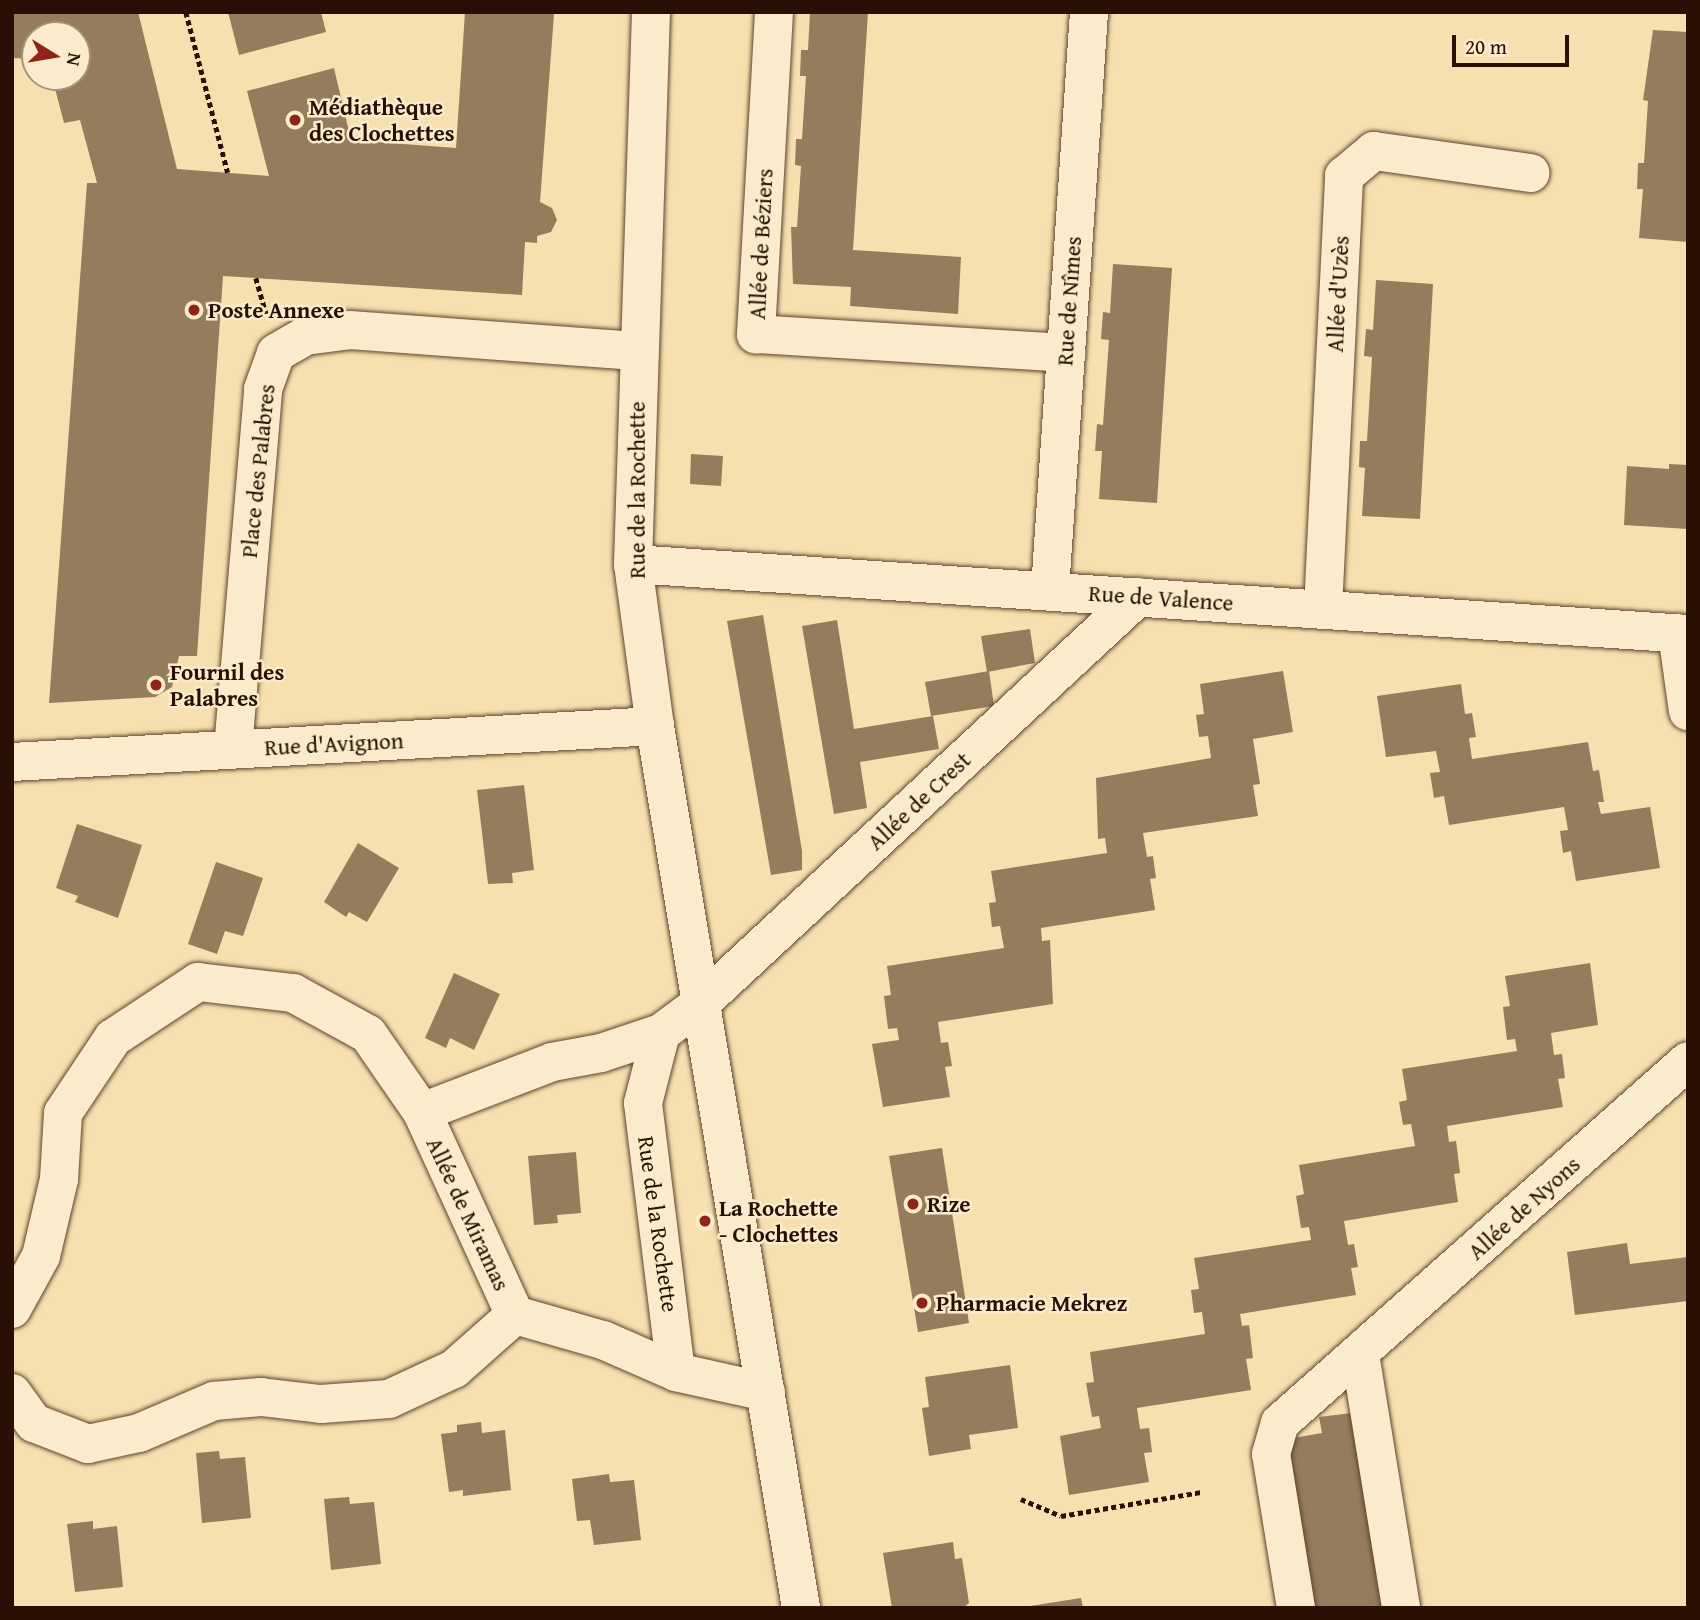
<!DOCTYPE html>
<meta charset="utf-8">
<style>
body{margin:0}
#map{position:relative;width:1700px;height:1620px;overflow:hidden;background:#f6e0af;font-family:"Gentium Book Plus",serif}
div>[style]{position:absolute}
.building>*{inset:0;background:#947c5d}
.path>*{height:4.5px;margin-top:-2.25px;transform-origin:0;background:repeating-linear-gradient(90deg,#2a1004 0 5px,transparent 0 8.5px)}
.roads{filter:drop-shadow(0 0 2px #5d442f) drop-shadow(0 0 2px #5d442f)}
.minor>*{height:38px;margin:-19px;padding:0 19px;transform-origin:19px;border-radius:19px;background:#f9ebcb}
.dots>*{width:19px;height:19px;translate:-50% -50%;box-sizing:border-box;border:4px solid #f9ebcb;border-radius:50%}
span{translate:-50% -50%;white-space:nowrap;text-align:center;line-height:1.15;-webkit-text-stroke:5px #f9ebcb;paint-order:stroke}
.poi-label{font-size:23px;color:#2a1004;font-weight:700}
.left{translate:0 -50%;text-align:left}
.street-label{font-size:23px;color:#2a1004}
.frame{position:absolute;inset:0;border:14px solid #2a1004;pointer-events:none}
.north{position:absolute;left:21px;top:21px;width:70px;height:70px;box-sizing:border-box;background:#f9ebcb;border:2px solid #a6937b;border-radius:50%;rotate:101deg;font-size:19px;font-weight:700;line-height:28px;text-align:center;color:#2a1004}
.north::after{content:'';display:block;margin:auto;width:24px;height:32px;background:#8f2418;clip-path:polygon(50% 0,100% 100%,50% 72%,0 100%)}
.scale{position:absolute;left:1452px;top:35px;width:117px;height:32px;box-sizing:border-box;border:4px solid #2a1004;border-top:0;padding-left:9px;font-size:21px;line-height:24px;white-space:nowrap;color:#2a1004;-webkit-text-stroke:5px #f9ebcb;paint-order:stroke}
</style>
<div id="map">
<div class="building">
<div style="clip-path:polygon(12px 12px,138px 12px,177px 169px,269px 176px,247px 91px,334px 68px,351px 140px,456px 148px,465px 12px,554px 14px,540px 202px,552px 208px,557px 220px,551px 232px,537px 236px,537px 243px,525px 242px,522px 295px,223px 276px,197px 656px,179px 656px,172px 687px,155px 697px,49px 703px,87px 183px,97px 183px,80px 120px,64px 123px,52px 77px,77px 77px,77px 35px,35px 35px,35px 59px,12px 58px)"></div>
<div style="clip-path:polygon(228px 12px,321px 12px,326px 32px,239px 55px)"></div>
<div style="clip-path:polygon(810px 12px,868px 12px,853px 250px,961px 257px,958px 314px,850px 306px,851px 287px,793px 284px,791px 227px,797px 227px,801px 166px,795px 165px,796px 139px,802px 139px,806px 76px,800px 76px,801px 50px,808px 50px)"></div>
<div style="clip-path:polygon(1653px 30px,1688px 32px,1688px 242px,1639px 238px,1643px 189px,1637px 189px,1638px 163px,1644px 163px,1648px 101px,1643px 100px)"></div>
<div style="clip-path:polygon(1113px 264px,1172px 268px,1157px 503px,1099px 499px,1102px 451px,1095px 451px,1097px 424px,1103px 425px,1109px 340px,1101px 339px,1103px 312px,1110px 313px)"></div>
<div style="clip-path:polygon(1376px 280px,1433px 284px,1420px 519px,1362px 516px,1365px 468px,1359px 467px,1360px 441px,1367px 441px,1372px 357px,1364px 356px,1366px 329px,1373px 330px)"></div>
<div style="clip-path:polygon(691px 454px,723px 456px,721px 486px,690px 484px)"></div>
<div style="clip-path:polygon(1669px 464px,1688px 465px,1688px 529px,1624px 525px,1627px 466px,1669px 469px)"></div>
<div style="clip-path:polygon(763px 615px,802px 851px,802px 870px,771px 875px,727px 621px)"></div>
<div style="clip-path:polygon(837px 620px,854px 729px,933px 716px,939px 749px,860px 762px,867px 808px,834px 814px,802px 626px)"></div>
<div style="clip-path:polygon(1030px 629px,1035px 663px,987px 672px,981px 636px)"></div>
<div style="clip-path:polygon(989px 671px,994px 706px,931px 716px,925px 682px)"></div>
<div style="clip-path:polygon(1283px 671px,1293px 732px,1253px 739px,1260px 784px,1253px 785px,1258px 816px,1143px 833px,1147px 857px,1153px 856px,1156px 878px,1150px 879px,1155px 910px,1041px 928px,1042px 941px,1050px 940px,1053px 1004px,938px 1022px,941px 1043px,948px 1042px,952px 1066px,945px 1067px,950px 1097px,883px 1107px,872px 1044px,899px 1040px,897px 1028px,888px 1029px,884px 996px,891px 995px,887px 966px,1004px 948px,1000px 926px,992px 927px,989px 903px,996px 902px,991px 871px,1107px 853px,1105px 838px,1098px 839px,1096px 778px,1211px 758px,1208px 736px,1199px 737px,1196px 715px,1204px 714px,1200px 684px)"></div>
<div style="clip-path:polygon(1461px 684px,1465px 714px,1472px 713px,1476px 737px,1469px 738px,1472px 759px,1588px 742px,1593px 771px,1599px 770px,1604px 802px,1598px 802px,1601px 814px,1650px 807px,1660px 868px,1576px 881px,1571px 851px,1563px 853px,1560px 831px,1568px 830px,1564px 807px,1449px 825px,1444px 796px,1434px 798px,1430px 773px,1440px 772px,1436px 751px,1386px 757px,1377px 696px)"></div>
<div style="clip-path:polygon(524px 785px,534px 870px,512px 873px,513px 883px,488px 884px,477px 790px)"></div>
<div style="clip-path:polygon(77px 824px,142px 845px,118px 918px,75px 902px,78px 896px,56px 888px)"></div>
<div style="clip-path:polygon(358px 843px,399px 868px,367px 922px,349px 912px,346px 917px,324px 902px)"></div>
<div style="clip-path:polygon(216px 862px,263px 878px,243px 936px,225px 931px,217px 954px,188px 944px)"></div>
<div style="clip-path:polygon(1590px 963px,1598px 1025px,1551px 1033px,1554px 1055px,1562px 1054px,1565px 1078px,1558px 1079px,1563px 1107px,1447px 1126px,1449px 1142px,1456px 1141px,1460px 1173px,1454px 1174px,1458px 1202px,1344px 1221px,1348px 1245px,1354px 1244px,1358px 1267px,1351px 1268px,1356px 1295px,1240px 1314px,1242px 1326px,1249px 1325px,1253px 1358px,1246px 1359px,1251px 1390px,1137px 1408px,1140px 1429px,1149px 1428px,1152px 1452px,1144px 1453px,1149px 1482px,1069px 1495px,1060px 1436px,1101px 1428px,1099px 1416px,1092px 1417px,1086px 1383px,1094px 1382px,1090px 1352px,1205px 1334px,1202px 1312px,1194px 1313px,1191px 1290px,1199px 1289px,1194px 1258px,1311px 1240px,1309px 1227px,1301px 1228px,1296px 1196px,1304px 1194px,1299px 1165px,1415px 1146px,1411px 1124px,1403px 1125px,1399px 1102px,1407px 1100px,1402px 1069px,1517px 1051px,1515px 1039px,1507px 1040px,1503px 1007px,1510px 1006px,1505px 976px)"></div>
<div style="clip-path:polygon(454px 973px,500px 994px,474px 1050px,450px 1038px,446px 1048px,425px 1038px)"></div>
<div style="clip-path:polygon(942px 1148px,969px 1323px,918px 1332px,889px 1156px)"></div>
<div style="clip-path:polygon(576px 1152px,581px 1213px,557px 1215px,558px 1223px,534px 1225px,528px 1156px)"></div>
<div style="clip-path:polygon(1627px 1243px,1630px 1264px,1688px 1257px,1688px 1301px,1575px 1315px,1567px 1252px)"></div>
<div style="clip-path:polygon(1010px 1365px,1018px 1428px,969px 1435px,971px 1449px,929px 1456px,922px 1408px,929px 1407px,925px 1377px)"></div>
<div style="clip-path:polygon(1352px 1413px,1383px 1608px,1315px 1608px,1288px 1439px,1322px 1433px,1319px 1417px)"></div>
<div style="clip-path:polygon(481px 1422px,482px 1433px,505px 1430px,511px 1490px,463px 1496px,463px 1490px,449px 1492px,441px 1434px,457px 1432px,457px 1425px)"></div>
<div style="clip-path:polygon(219px 1451px,220px 1459px,245px 1457px,251px 1518px,202px 1523px,196px 1453px)"></div>
<div style="clip-path:polygon(609px 1474px,610px 1482px,634px 1480px,641px 1540px,594px 1545px,590px 1520px,577px 1521px,572px 1479px)"></div>
<div style="clip-path:polygon(349px 1497px,350px 1504px,374px 1502px,381px 1564px,331px 1570px,324px 1499px)"></div>
<div style="clip-path:polygon(93px 1521px,93px 1529px,117px 1526px,123px 1587px,75px 1592px,67px 1524px)"></div>
<div style="clip-path:polygon(953px 1542px,955px 1559px,962px 1558px,969px 1603px,963px 1608px,892px 1608px,883px 1553px)"></div>
<div style="clip-path:polygon(1081px 1598px,1083px 1608px,1030px 1608px,1030px 1606px)"></div>
</div>
<div class="path">
<div style="left:186px;top:12px;width:166px;rotate:75.4deg"></div>
<div style="left:256px;top:278px;width:37px;rotate:74deg"></div>
<div style="left:1021px;top:1499px;width:43px;rotate:23deg"></div>
<div style="left:1061px;top:1516px;width:143px;rotate:-9.7deg"></div>
</div>
<div class="roads">
<div class="minor">
<div style="left:651px;top:12px;width:552px;rotate:91.87deg"></div>
<div style="left:633px;top:564px;width:163px;rotate:82.3deg"></div>
<div style="left:655px;top:726px;width:894px;rotate:80.6deg"></div>
<div style="left:774px;top:12px;width:323px;rotate:93.2deg"></div>
<div style="left:756px;top:334px;width:311px;rotate:3.5deg"></div>
<div style="left:633px;top:564px;width:1057px;rotate:3.8deg"></div>
<div style="left:1050px;top:590px;width:579px;rotate:-86.14deg"></div>
<div style="left:1323px;top:609px;width:434px;rotate:-87.2deg"></div>
<div style="left:1344px;top:176px;width:39px;rotate:-40deg"></div>
<div style="left:1374px;top:151px;width:158px;rotate:8deg"></div>
<div style="left:1677px;top:633px;width:79px;rotate:82deg"></div>
<div style="left:233px;top:749px;width:361px;rotate:-85.2deg"></div>
<div style="left:263px;top:389px;width:38px;rotate:-70deg"></div>
<div style="left:276px;top:353px;width:34px;rotate:-30deg"></div>
<div style="left:305px;top:336px;width:45px;rotate:-7.6deg"></div>
<div style="left:350px;top:330px;width:290px;rotate:4.2deg"></div>
<div style="left:12px;top:762px;width:644px;rotate:-3.2deg"></div>
<div style="left:422px;top:1112px;width:139px;rotate:-21deg"></div>
<div style="left:552px;top:1062px;width:50px;rotate:-10.4deg"></div>
<div style="left:601px;top:1053px;width:63px;rotate:-18.4deg"></div>
<div style="left:12px;top:1309px;width:60px;rotate:-61.3deg"></div>
<div style="left:41px;top:1256px;width:79px;rotate:-76.8deg"></div>
<div style="left:59px;top:1179px;width:66px;rotate:-86.5deg"></div>
<div style="left:63px;top:1113px;width:90px;rotate:-56.3deg"></div>
<div style="left:113px;top:1038px;width:102px;rotate:-33.4deg"></div>
<div style="left:198px;top:982px;width:96px;rotate:6.6deg"></div>
<div style="left:293px;top:993px;width:85px;rotate:28.7deg"></div>
<div style="left:368px;top:1034px;width:95px;rotate:55.3deg"></div>
<div style="left:422px;top:1112px;width:223px;rotate:65.4deg"></div>
<div style="left:515px;top:1315px;width:91px;rotate:15.9deg"></div>
<div style="left:603px;top:1340px;width:80px;rotate:23.7deg"></div>
<div style="left:1360px;top:1354px;width:257px;rotate:80.8deg"></div>
<div style="left:766px;top:1392px;width:92px;rotate:-167.5deg"></div>
<div style="left:676px;top:1372px;width:271px;rotate:-97deg"></div>
<div style="left:643px;top:1103px;width:72px;rotate:-75.6deg"></div>
<div style="left:661px;top:1033px;width:49px;rotate:-36.6deg"></div>
<div style="left:700px;top:1004px;width:598px;rotate:-42.9deg"></div>
<div style="left:12px;top:1393px;width:37px;rotate:54deg"></div>
<div style="left:34px;top:1423px;width:58px;rotate:21.3deg"></div>
<div style="left:88px;top:1444px;width:52px;rotate:-12.2deg"></div>
<div style="left:139px;top:1433px;width:82px;rotate:-23.1deg"></div>
<div style="left:214px;top:1401px;width:47px;rotate:-4.9deg"></div>
<div style="left:261px;top:1397px;width:60px;rotate:6.7deg"></div>
<div style="left:321px;top:1404px;width:68px;rotate:-4.2deg"></div>
<div style="left:389px;top:1399px;width:72px;rotate:-24.8deg"></div>
<div style="left:454px;top:1369px;width:81px;rotate:-41.5deg"></div>
<div style="left:1296px;top:1608px;width:156px;rotate:-99.2deg"></div>
<div style="left:1271px;top:1454px;width:32px;rotate:-74deg"></div>
<div style="left:1280px;top:1423px;width:545px;rotate:-41.58deg"></div>
</div>
</div>
<div class="dots">
<div style="left:295px;top:120px;background:#8f2418"></div>
<div style="left:194px;top:310px;background:#8f2418"></div>
<div style="left:156px;top:685px;background:#8f2418"></div>
<div style="left:913px;top:1204px;background:#8f2418"></div>
<div style="left:705px;top:1221px;background:#8f2418"></div>
<div style="left:922px;top:1303px;background:#8f2418"></div>
</div>
<div class="poi-label">
<span class="left" style="left:309px;top:120px">Médiathèque<br>des Clochettes</span>
<span class="left" style="left:208px;top:310px">Poste Annexe</span>
<span class="left" style="left:170px;top:685px">Fournil des<br>Palabres</span>
<span class="left" style="left:927px;top:1204px">Rize</span>
<span class="left" style="left:719px;top:1221px">La Rochette<br>- Clochettes</span>
<span class="left" style="left:936px;top:1303px">Pharmacie Mekrez</span>
</div>
<div class="street-label">
<span style="left:761px;top:244px;rotate:-87deg">Allée de Béziers</span>
<span style="left:1338px;top:294px;rotate:-87deg">Allée d'Uzès</span>
<span style="left:1069px;top:301px;rotate:-86deg">Rue de Nîmes</span>
<span style="left:258px;top:471px;rotate:-84deg">Place des Palabres</span>
<span style="left:637px;top:490px;rotate:-90deg">Rue de la Rochette</span>
<span style="left:1161px;top:598px;rotate:4deg">Rue de Valence</span>
<span style="left:334px;top:744px;rotate:-3deg">Rue d'Avignon</span>
<span style="left:919px;top:801px;rotate:-43deg">Allée de Crest</span>
<span style="left:1524px;top:1208px;rotate:-42deg">Allée de Nyons</span>
<span style="left:468px;top:1214px;rotate:65deg">Allée de Miramas</span>
<span style="left:658px;top:1224px;rotate:82deg">Rue de la Rochette</span>
</div>
<div class="frame"></div>
<div class="north">N</div>
<div class="scale">20 m</div>
</div>
